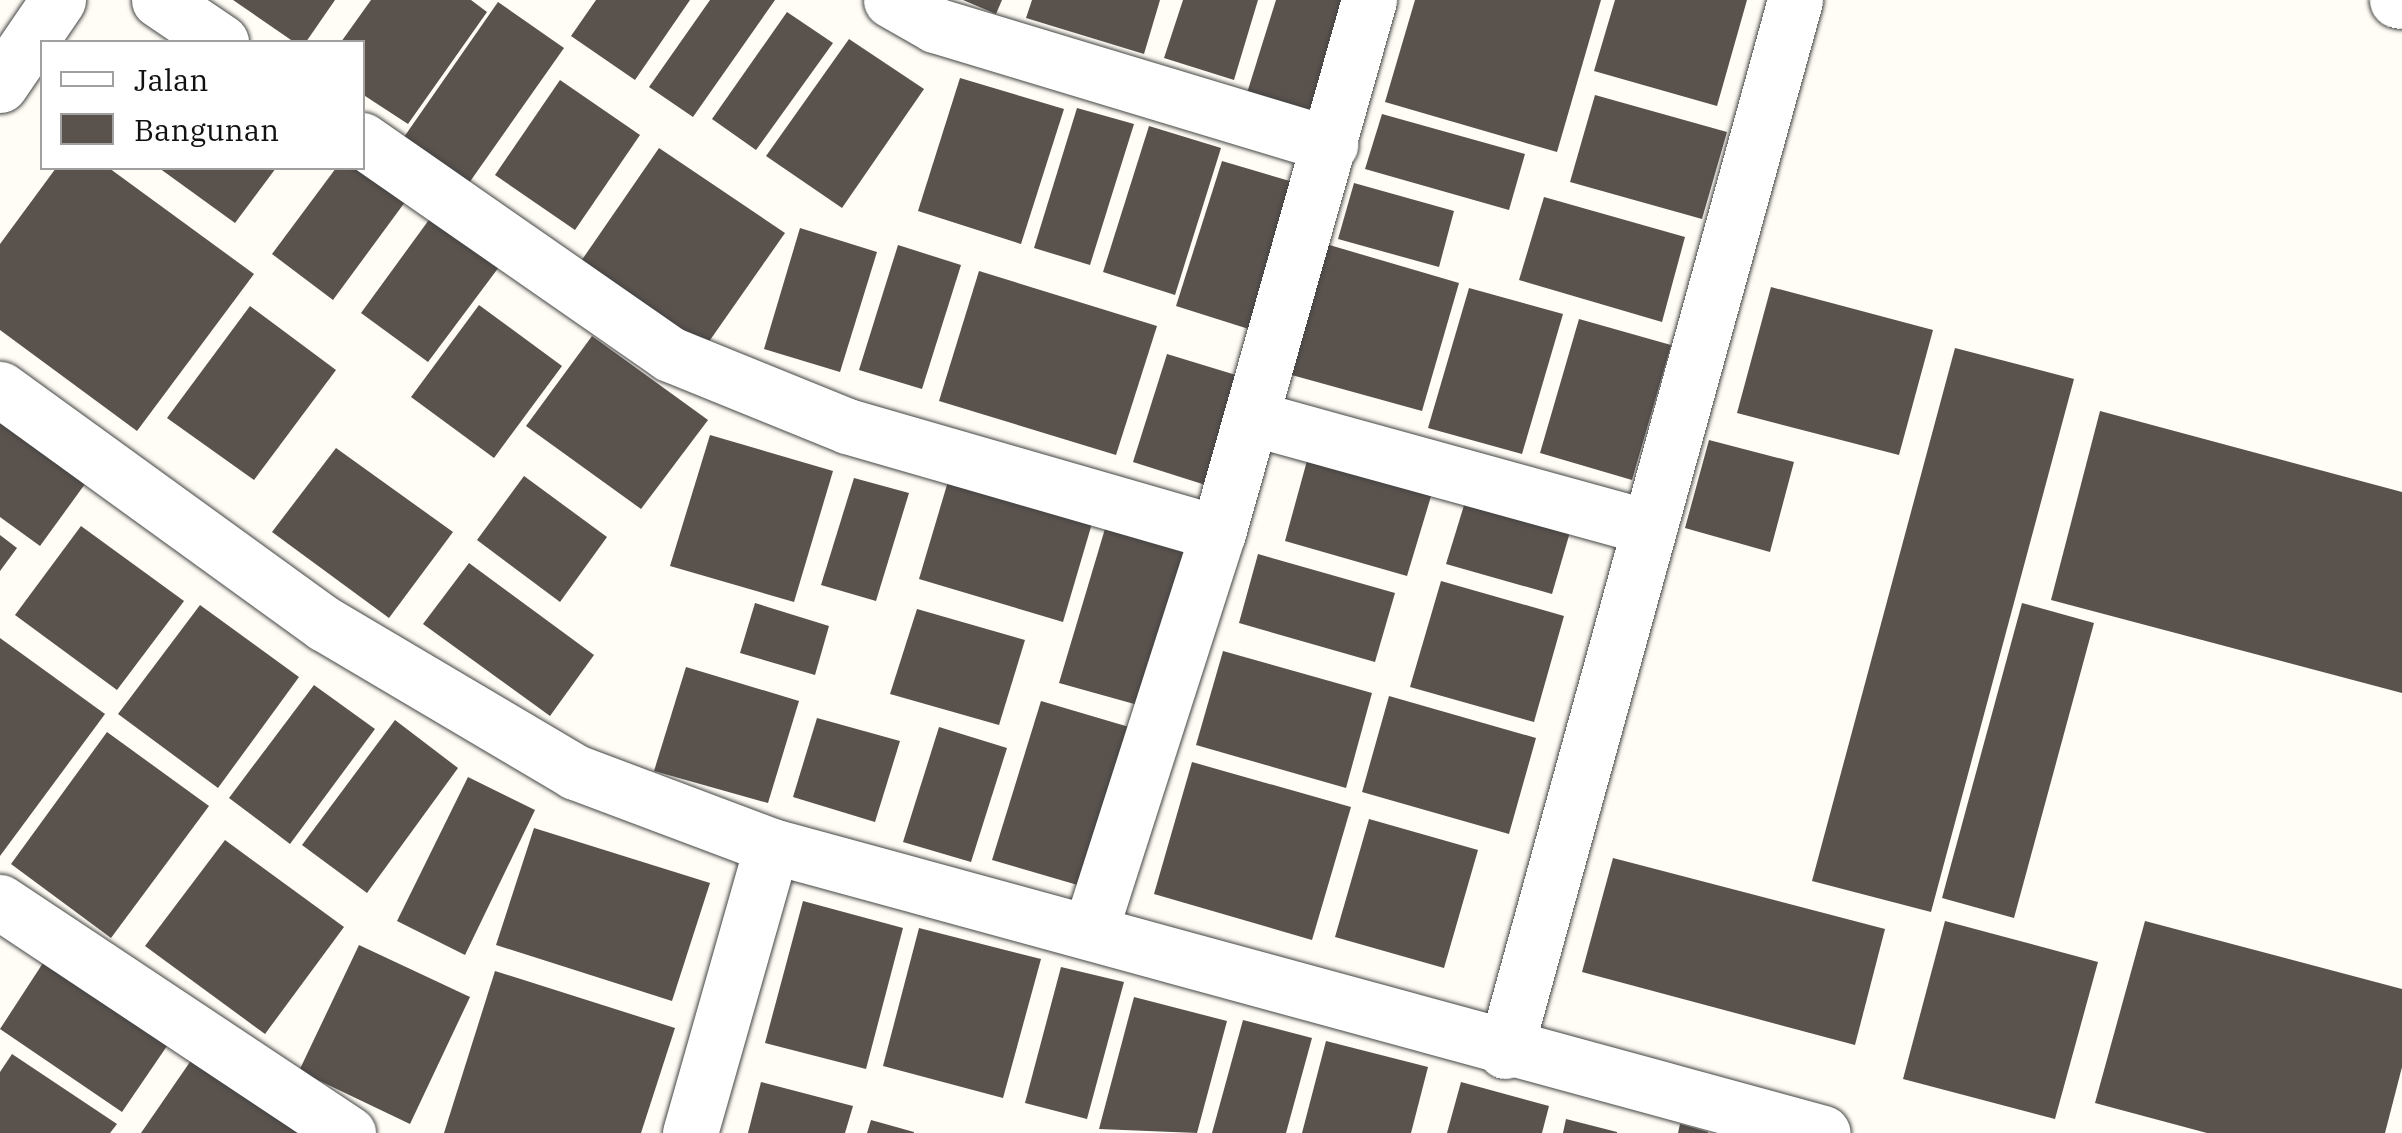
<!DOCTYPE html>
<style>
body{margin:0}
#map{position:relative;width:2402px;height:1133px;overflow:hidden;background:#fffdf5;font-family:"IBM Plex Serif",serif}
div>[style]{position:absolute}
.building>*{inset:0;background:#5a524d}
.roads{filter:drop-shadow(0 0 2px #444) drop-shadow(0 0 2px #444)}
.street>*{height:55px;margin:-27.5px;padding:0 27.5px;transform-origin:27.5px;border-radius:27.5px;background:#fff}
span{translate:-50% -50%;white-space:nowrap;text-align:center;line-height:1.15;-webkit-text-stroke:10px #fff;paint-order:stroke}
.legend{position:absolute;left:40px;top:40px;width:325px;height:130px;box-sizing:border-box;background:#fff;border:2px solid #a0a0a0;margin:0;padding:12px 18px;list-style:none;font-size:30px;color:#111}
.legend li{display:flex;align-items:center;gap:20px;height:50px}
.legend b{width:50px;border:2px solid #a0a0a0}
</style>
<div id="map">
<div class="building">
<div style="clip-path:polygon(233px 0,335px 0,306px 42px,294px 42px)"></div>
<div style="clip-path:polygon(371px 0,471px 0,487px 12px,408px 124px,362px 94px,362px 42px,341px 42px)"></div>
<div style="clip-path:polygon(596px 0,690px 0,635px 80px,571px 36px)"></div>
<div style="clip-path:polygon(710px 0,775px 0,693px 117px,649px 87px)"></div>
<div style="clip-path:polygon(963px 0,1002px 0,996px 14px)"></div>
<div style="clip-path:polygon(1032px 0,1160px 0,1144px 54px,1026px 18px)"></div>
<div style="clip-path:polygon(1183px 0,1258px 0,1234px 80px,1164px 58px)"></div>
<div style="clip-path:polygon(1276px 0,1359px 0,1322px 117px,1247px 93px)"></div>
<div style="clip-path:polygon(1415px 0,1601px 0,1557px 152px,1385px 102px)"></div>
<div style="clip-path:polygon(1615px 0,1747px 0,1717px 106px,1594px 71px)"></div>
<div style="clip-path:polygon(498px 2px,564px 48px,469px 183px,404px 137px)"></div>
<div style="clip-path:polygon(787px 12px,833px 43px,756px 150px,712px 119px)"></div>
<div style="clip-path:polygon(849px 39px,924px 89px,842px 208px,766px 156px)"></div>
<div style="clip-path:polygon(960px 78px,1064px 109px,1021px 244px,918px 211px)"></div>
<div style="clip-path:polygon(560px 80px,640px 135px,575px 230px,495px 175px)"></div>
<div style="clip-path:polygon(1595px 95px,1727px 132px,1702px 219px,1570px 182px)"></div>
<div style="clip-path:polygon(1077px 108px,1134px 124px,1090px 265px,1034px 248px)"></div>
<div style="clip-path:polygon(1382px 114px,1525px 154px,1509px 210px,1365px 169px)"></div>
<div style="clip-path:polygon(1149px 126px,1221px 148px,1175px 295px,1103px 272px)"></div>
<div style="clip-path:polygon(659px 148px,785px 233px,701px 353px,577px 267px)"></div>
<div style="clip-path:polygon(1222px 161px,1300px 184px,1255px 331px,1176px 306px)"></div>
<div style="clip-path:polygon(56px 168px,109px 168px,254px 274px,137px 431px,0 330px,0 244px)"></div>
<div style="clip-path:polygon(159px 168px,276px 168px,235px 223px)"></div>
<div style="clip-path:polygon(336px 168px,362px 168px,408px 198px,333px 300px,272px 254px)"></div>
<div style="clip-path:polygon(1354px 183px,1454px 211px,1439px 267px,1338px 239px)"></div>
<div style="clip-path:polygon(1544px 197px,1685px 237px,1662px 322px,1519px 280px)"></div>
<div style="clip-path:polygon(431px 217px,499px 267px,428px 362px,361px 313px)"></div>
<div style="clip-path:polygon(800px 228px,877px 252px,840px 372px,764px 349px)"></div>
<div style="clip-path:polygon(1326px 244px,1459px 283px,1422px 411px,1288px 374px)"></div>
<div style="clip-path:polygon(898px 245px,961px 265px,922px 389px,859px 370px)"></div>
<div style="clip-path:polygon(979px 271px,1157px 326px,1116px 455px,939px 401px)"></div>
<div style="clip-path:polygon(1771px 287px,1933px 330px,1899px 455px,1737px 413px)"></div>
<div style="clip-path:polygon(1469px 288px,1563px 314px,1522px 454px,1428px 428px)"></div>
<div style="clip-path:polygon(479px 305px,562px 366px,494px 458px,411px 397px)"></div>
<div style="clip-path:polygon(250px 306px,336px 370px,254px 480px,167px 418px)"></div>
<div style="clip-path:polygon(1579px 319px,1671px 345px,1632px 480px,1540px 453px)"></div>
<div style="clip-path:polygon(592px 336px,708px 420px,641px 509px,526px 426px)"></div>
<div style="clip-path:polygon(1955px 348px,2074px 379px,1931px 912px,1812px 881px)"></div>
<div style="clip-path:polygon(1167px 354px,1249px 379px,1215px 488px,1133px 462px)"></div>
<div style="clip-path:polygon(2100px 411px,2402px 492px,2402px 693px,2051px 600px)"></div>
<div style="clip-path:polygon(0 422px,85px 484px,40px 546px,0 517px)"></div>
<div style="clip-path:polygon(710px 435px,833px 471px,794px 602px,670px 566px)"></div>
<div style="clip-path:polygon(1709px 440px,1794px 462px,1770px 552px,1685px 528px)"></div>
<div style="clip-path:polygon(336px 448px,453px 532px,389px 618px,272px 532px)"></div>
<div style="clip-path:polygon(1308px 457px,1432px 493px,1407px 576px,1285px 541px)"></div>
<div style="clip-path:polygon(524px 476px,607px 537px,560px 602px,477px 540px)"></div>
<div style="clip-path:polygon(854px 478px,909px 493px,876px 601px,821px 585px)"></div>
<div style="clip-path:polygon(949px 478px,1093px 520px,1063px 622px,919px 579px)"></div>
<div style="clip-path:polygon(1465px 502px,1570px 532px,1552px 594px,1446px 564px)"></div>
<div style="clip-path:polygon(1107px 522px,1193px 548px,1145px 707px,1059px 683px)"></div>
<div style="clip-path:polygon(81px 526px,184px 601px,117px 690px,15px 615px)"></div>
<div style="clip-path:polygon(0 535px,17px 548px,0 571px)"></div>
<div style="clip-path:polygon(1258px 554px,1395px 593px,1375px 662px,1239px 623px)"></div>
<div style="clip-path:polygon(469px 563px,594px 655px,550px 716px,423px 624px)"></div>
<div style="clip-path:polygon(1441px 581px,1564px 616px,1534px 722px,1410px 687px)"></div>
<div style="clip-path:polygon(755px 603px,829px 626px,815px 675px,740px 653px)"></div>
<div style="clip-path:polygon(2022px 603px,2094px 623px,2014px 918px,1942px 898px)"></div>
<div style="clip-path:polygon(200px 605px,299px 677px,218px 788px,118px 714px)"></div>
<div style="clip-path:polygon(917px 609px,1025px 640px,999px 725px,890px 694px)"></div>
<div style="clip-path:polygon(0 638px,105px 714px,0 856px)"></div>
<div style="clip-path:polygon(1223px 651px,1372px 693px,1346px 788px,1196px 745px)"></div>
<div style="clip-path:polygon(686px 667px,799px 701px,768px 803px,654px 771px)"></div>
<div style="clip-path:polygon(314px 685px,375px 729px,290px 844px,229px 798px)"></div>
<div style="clip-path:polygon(1389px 696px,1536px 738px,1509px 834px,1362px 792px)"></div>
<div style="clip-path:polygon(1041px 701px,1129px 727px,1081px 886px,992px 860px)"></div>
<div style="clip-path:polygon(817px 718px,900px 741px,875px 822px,793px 797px)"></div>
<div style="clip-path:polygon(395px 720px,458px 768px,367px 893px,302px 845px)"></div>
<div style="clip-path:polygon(939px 727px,1007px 748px,971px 862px,903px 842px)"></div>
<div style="clip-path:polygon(107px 732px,209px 806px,111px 938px,11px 864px)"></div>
<div style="clip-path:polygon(1192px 762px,1351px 807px,1312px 940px,1154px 894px)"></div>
<div style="clip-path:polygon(468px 777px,535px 810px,465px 955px,397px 921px)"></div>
<div style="clip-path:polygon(1369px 819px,1478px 850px,1444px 968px,1335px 937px)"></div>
<div style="clip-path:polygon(534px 828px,710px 883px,672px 1001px,496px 945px)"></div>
<div style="clip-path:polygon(225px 840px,344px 927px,265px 1034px,145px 946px)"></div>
<div style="clip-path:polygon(1613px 858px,1885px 929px,1855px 1045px,1582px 972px)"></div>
<div style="clip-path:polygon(803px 901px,903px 928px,866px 1069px,765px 1043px)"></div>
<div style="clip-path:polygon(1945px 921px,2098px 962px,2055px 1119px,1903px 1079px)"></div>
<div style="clip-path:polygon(2145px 921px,2402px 989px,2402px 1067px,2385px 1133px,2207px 1133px,2095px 1103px)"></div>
<div style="clip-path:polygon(919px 928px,1041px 959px,1003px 1098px,883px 1066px)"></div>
<div style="clip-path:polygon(359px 945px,470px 997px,410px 1124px,299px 1071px)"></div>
<div style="clip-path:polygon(43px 963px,167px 1046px,122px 1112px,0 1029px)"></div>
<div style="clip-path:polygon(1061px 967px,1124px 982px,1087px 1119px,1025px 1103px)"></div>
<div style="clip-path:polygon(495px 971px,675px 1028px,641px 1133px,444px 1133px)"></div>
<div style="clip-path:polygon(1134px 997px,1227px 1021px,1197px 1133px,1099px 1129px)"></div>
<div style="clip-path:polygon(1243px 1020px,1312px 1038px,1286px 1133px,1212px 1133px)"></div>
<div style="clip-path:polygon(1326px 1041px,1428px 1067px,1411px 1133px,1302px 1133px)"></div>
<div style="clip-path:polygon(12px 1054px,117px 1124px,110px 1133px,0 1133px,0 1072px)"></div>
<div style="clip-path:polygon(192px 1059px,303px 1133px,141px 1133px)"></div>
<div style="clip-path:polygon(761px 1082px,853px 1106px,845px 1133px,748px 1133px)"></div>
<div style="clip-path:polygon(1461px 1082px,1549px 1106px,1542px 1133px,1447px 1133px)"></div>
<div style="clip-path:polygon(1566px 1119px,1617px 1132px,1617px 1133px,1563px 1133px)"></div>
<div style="clip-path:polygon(871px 1120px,914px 1132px,914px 1133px,867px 1133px)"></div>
<div style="clip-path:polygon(1680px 1124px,1708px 1132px,1708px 1133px,1678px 1133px)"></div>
</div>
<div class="roads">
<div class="street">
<div style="left:159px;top:0;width:75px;rotate:34.1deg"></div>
<div style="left:891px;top:0;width:51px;rotate:29.6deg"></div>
<div style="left:935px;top:25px;width:413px;rotate:16.8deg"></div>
<div style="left:2397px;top:0;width:5px;rotate:11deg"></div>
<div style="left:0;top:85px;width:103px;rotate:-55.7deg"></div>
<div style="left:362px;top:140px;width:375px;rotate:34.8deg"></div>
<div style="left:670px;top:354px;width:191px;rotate:22.1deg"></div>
<div style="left:847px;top:426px;width:386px;rotate:16.1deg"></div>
<div style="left:0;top:389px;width:401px;rotate:35.9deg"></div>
<div style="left:325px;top:624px;width:291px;rotate:30.6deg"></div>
<div style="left:575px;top:772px;width:210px;rotate:20.6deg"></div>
<div style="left:772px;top:846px;width:1089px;rotate:15.27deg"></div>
<div style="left:1252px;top:418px;width:412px;rotate:15.4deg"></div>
<div style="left:0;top:902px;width:418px;rotate:33.6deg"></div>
<div style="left:1090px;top:931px;width:418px;rotate:-72.2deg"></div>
<div style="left:1218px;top:533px;width:554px;rotate:-74.18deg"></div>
<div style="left:1505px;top:1051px;width:1090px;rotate:-74.57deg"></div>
<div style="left:690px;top:1133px;width:298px;rotate:-74.1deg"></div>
</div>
</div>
<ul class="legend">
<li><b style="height:12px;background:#fff"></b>Jalan</li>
<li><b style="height:28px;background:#5a524d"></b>Bangunan</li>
</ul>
</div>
